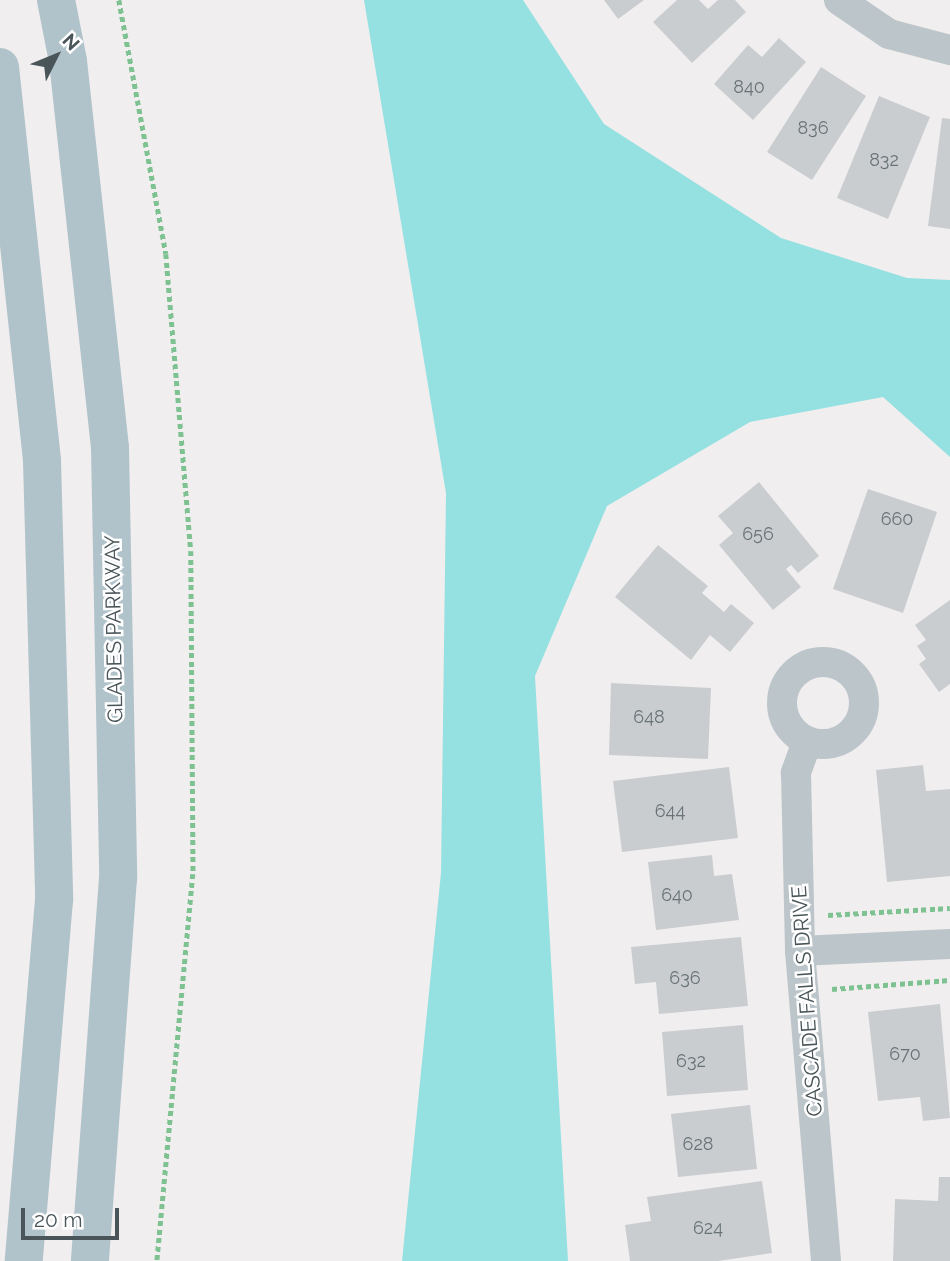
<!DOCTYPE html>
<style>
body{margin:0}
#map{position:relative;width:950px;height:1261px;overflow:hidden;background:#f1eeef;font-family:Raleway,sans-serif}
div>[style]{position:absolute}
.water>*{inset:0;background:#95e0e0}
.building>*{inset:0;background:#c9cdcf}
.path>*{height:4.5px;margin-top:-2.25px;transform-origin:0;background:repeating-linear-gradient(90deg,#7ec292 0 5px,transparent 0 8.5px)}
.minor>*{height:30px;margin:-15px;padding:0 15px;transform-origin:15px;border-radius:15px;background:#bcc5c9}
.minor>.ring{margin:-15px;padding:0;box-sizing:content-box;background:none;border:30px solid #bcc5c9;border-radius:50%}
.primary>*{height:38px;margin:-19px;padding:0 19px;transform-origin:19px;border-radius:19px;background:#b1c3ca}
span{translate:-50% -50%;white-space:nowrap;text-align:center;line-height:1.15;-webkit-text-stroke:5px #fff;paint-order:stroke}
.number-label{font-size:18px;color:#697376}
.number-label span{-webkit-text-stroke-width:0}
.street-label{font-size:21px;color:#495559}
.north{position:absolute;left:21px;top:21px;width:70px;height:70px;-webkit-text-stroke:5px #fff;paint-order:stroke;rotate:47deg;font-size:19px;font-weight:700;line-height:28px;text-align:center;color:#495559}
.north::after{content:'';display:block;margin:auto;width:24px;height:32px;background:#495559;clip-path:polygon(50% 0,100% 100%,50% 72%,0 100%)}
.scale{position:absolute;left:21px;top:1208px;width:98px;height:32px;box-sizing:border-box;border:4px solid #495559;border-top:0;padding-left:9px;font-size:21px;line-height:24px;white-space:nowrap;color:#495559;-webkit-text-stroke:5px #fff;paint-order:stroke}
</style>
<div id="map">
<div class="water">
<div style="clip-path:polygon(364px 0,523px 0,604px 124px,781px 238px,907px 278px,950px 280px,950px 457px,883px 397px,750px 422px,607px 506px,535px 676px,568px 1261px,402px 1261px,441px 873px,446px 493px)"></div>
</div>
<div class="building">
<div style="clip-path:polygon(604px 0,644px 0,618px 19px)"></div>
<div style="clip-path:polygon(677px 0,699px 0,708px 9px,718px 0,735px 0,746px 12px,692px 63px,653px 22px)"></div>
<div style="clip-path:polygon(779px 38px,806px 62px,753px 120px,714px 84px,748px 45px,762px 57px)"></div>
<div style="clip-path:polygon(821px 67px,866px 96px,812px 180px,767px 152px)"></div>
<div style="clip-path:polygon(879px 96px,930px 117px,888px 219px,837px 198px)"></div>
<div style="clip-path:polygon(942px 118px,950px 119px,950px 229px,928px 226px)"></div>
<div style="clip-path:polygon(759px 482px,819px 556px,798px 573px,791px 565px,786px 569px,801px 587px,773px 610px,719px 545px,733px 533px,718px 516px)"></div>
<div style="clip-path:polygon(868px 489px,937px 512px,903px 613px,833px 589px)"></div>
<div style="clip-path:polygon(658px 545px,708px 586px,702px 593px,724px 612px,731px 604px,754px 623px,730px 652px,710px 635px,691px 660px,615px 597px)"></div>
<div style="clip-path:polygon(950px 600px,950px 684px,939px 692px,919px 664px,926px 659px,917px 646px,926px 640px,915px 625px)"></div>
<div style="clip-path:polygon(611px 683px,711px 688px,708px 759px,609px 755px)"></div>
<div style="clip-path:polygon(923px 765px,926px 791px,950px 789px,950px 876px,887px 882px,876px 770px)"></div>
<div style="clip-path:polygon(729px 767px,738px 838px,622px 852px,613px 781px)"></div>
<div style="clip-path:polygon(712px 855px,714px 876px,732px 874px,739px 920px,656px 930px,648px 862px)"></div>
<div style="clip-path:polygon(741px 937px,748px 1006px,659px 1014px,656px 982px,635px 984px,631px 947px)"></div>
<div style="clip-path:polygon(940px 1004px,950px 1118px,923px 1121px,920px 1097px,878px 1101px,868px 1012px)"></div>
<div style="clip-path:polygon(743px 1025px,748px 1090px,667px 1096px,662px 1032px)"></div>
<div style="clip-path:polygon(750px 1105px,757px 1169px,678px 1177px,671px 1114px)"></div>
<div style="clip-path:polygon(939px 1177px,950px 1177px,950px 1261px,893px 1261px,895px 1199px,938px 1201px)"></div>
<div style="clip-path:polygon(762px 1181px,772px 1253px,718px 1261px,630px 1261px,625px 1225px,651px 1221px,647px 1197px)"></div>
</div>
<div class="path">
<div style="left:119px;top:0;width:258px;rotate:79.5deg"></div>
<div style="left:166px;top:254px;width:298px;rotate:85.2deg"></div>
<div style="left:191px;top:551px;width:323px;rotate:89.6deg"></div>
<div style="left:193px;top:874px;width:389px;rotate:95.3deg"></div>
<div style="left:828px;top:915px;width:122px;rotate:-3.3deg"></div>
<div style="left:832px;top:989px;width:118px;rotate:-4.4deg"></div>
</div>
<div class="minor">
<div style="left:839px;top:0;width:60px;rotate:34.2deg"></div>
<div style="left:889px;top:34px;width:63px;rotate:14.7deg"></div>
<div class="ring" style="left:782px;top:662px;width:52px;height:52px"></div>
<div style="left:807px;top:742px;width:33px;rotate:110deg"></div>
<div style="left:796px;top:773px;width:178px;rotate:88.7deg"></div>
<div style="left:800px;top:951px;width:311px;rotate:85.2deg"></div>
<div style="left:800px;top:951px;width:150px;rotate:-2.7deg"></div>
</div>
<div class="primary">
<div style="left:56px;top:0;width:62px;rotate:78.9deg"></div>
<div style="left:68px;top:61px;width:389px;rotate:83.8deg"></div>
<div style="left:110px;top:448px;width:430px;rotate:88.9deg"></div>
<div style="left:118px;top:878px;width:384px;rotate:94.2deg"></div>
<div style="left:0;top:67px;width:396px;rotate:83.9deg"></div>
<div style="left:42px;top:461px;width:439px;rotate:88.4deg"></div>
<div style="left:54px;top:900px;width:362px;rotate:94.8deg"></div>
</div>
<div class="number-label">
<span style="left:749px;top:87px">840</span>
<span style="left:813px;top:128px">836</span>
<span style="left:884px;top:160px">832</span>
<span style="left:897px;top:519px">660</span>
<span style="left:758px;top:534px">656</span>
<span style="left:649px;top:717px">648</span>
<span style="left:670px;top:811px">644</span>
<span style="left:677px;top:895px">640</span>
<span style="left:685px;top:978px">636</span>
<span style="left:905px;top:1054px">670</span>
<span style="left:691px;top:1061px">632</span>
<span style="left:698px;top:1144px">628</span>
<span style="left:708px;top:1228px">624</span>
</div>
<div class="street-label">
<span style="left:114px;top:629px;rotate:-91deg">GLADES PARKWAY</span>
<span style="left:807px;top:1001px;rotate:-94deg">CASCADE FALLS DRIVE</span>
</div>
<div class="north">N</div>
<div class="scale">20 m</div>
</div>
